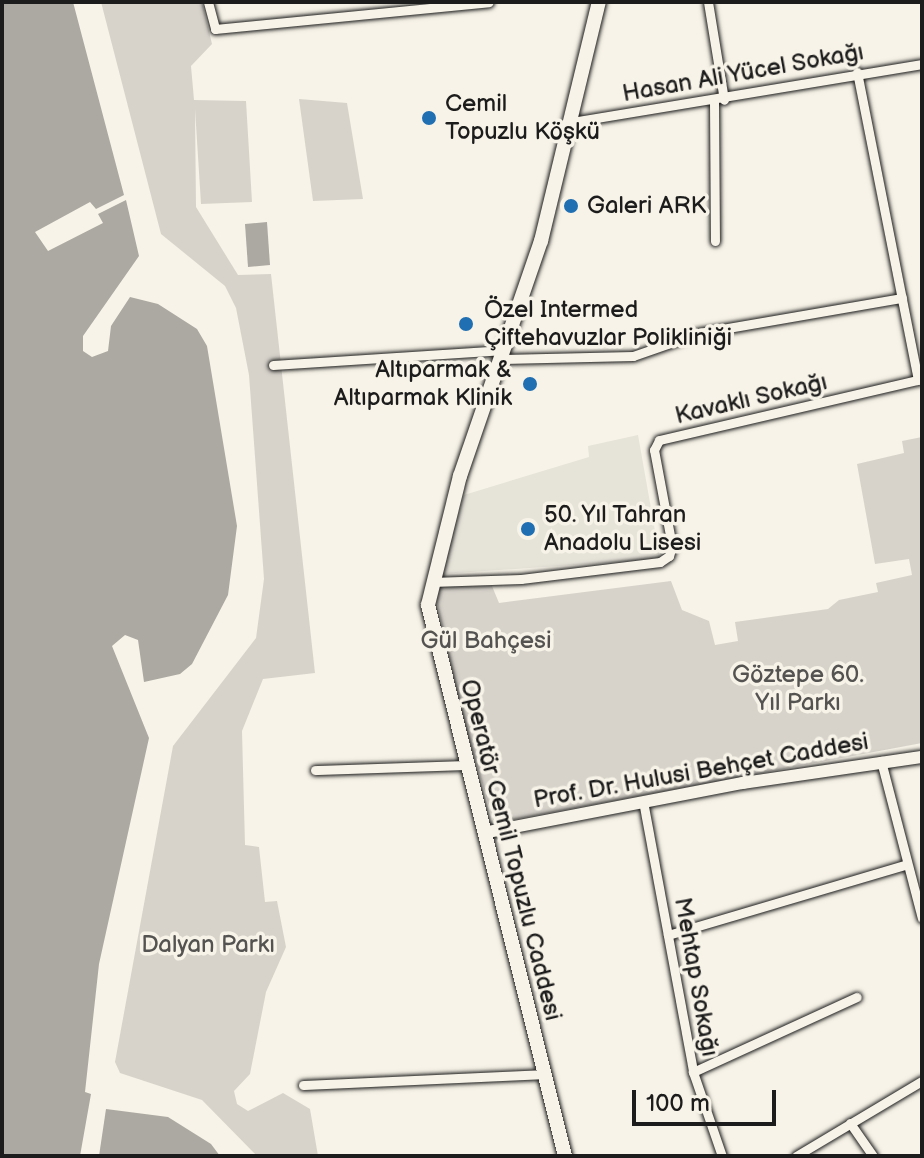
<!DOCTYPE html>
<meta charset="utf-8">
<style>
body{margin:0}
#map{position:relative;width:924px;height:1158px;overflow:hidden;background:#f7f3e8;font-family:"Balsamiq Sans",sans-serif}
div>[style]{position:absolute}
.built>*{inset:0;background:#e6e3d9}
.green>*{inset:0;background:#d7d3cb}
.water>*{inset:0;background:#aca9a2}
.roads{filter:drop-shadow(0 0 2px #1c1c1c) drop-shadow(0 0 2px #1c1c1c)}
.street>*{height:9px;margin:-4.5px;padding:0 4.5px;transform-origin:4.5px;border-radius:4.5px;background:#f7f3e8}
.secondary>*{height:12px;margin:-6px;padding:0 6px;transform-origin:6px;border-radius:6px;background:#f7f3e8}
.primary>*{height:14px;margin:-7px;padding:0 7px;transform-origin:7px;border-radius:7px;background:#f7f3e8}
.dots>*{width:22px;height:22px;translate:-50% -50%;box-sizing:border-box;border:4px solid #f7f3e8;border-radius:50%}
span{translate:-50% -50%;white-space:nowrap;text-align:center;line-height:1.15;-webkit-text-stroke:7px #f7f3e8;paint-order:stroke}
.street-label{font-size:24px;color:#1c1c1c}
.poi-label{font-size:24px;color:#1c1c1c}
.left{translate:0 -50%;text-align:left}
.right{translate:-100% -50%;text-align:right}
.park-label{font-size:24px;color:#545351}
.frame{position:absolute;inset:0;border:4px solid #1c1c1c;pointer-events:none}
.scale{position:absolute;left:632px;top:1090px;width:144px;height:36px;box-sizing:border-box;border:4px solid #1c1c1c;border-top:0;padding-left:10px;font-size:24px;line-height:28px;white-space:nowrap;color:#1c1c1c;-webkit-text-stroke:6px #f7f3e8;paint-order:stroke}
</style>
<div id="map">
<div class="built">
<div style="clip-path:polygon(638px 435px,660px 559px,441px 574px,464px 495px,589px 457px,588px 446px)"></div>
</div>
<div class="green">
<div style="clip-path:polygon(101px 2px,202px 2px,212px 44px,191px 66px,194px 100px,246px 101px,252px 202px,201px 204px,195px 109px,196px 207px,238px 275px,271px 274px,315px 673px,263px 679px,242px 731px,245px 845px,259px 847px,265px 902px,277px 901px,286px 947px,266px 992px,250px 1074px,234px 1091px,237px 1104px,248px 1111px,283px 1093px,310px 1109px,318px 1156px,257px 1156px,202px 1100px,120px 1073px,115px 1062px,173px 746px,256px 638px,264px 579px,249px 375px,236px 308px,225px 286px,161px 234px)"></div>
<div style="clip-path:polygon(299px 99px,347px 103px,363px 199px,313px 201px)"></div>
<div style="clip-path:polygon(922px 437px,922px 743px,494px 823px,464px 722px,436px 598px,439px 587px,492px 586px,499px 603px,671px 581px,682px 610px,709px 621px,715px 645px,738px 641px,735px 622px,828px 609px,839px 600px,878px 592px,876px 583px,912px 575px,909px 559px,875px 564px,857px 464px,904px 453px,902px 441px)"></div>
</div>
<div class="water">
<div style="clip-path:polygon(2px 2px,73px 2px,124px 195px,96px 209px,90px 202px,35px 232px,48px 251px,103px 223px,98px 214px,126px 200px,139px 256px,83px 336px,83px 351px,92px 357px,108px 351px,111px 326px,130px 297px,158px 304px,197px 329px,207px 346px,237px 526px,228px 595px,192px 664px,180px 674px,144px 682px,138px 640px,125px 635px,112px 646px,149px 738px,99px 964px,85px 1092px,91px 1094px,80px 1156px,2px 1156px)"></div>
<div style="clip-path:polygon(267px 222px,270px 265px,248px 267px,245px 224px)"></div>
<div style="clip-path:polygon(106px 1109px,168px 1117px,211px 1144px,220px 1156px,99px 1156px)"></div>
</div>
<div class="roads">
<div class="street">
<div style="left:208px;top:2px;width:28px;rotate:75deg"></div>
<div style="left:215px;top:29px;width:275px;rotate:-5.6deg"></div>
<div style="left:708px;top:2px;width:99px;rotate:80.7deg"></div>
<div style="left:857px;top:72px;width:314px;rotate:78.8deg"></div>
<div style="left:714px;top:102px;width:139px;rotate:89.6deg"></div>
<div style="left:572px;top:122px;width:355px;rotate:-9.4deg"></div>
<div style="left:503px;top:359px;width:130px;rotate:-1.3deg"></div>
<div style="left:633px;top:356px;width:70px;rotate:-19.2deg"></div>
<div style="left:699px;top:333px;width:206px;rotate:-9.8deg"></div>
<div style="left:273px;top:365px;width:232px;rotate:-3.7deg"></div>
<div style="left:431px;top:582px;width:90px;rotate:-1.9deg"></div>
<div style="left:521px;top:579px;width:140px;rotate:-7deg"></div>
<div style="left:660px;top:562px;width:11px;rotate:-34deg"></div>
<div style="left:669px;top:556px;width:10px;rotate:-73deg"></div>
<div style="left:672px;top:546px;width:98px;rotate:-100.6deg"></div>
<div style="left:654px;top:450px;width:11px;rotate:-63deg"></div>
<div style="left:659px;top:440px;width:270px;rotate:-13.1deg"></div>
<div style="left:881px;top:761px;width:162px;rotate:75.4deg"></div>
<div style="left:315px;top:770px;width:154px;rotate:-1.9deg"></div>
<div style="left:643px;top:801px;width:276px;rotate:79.5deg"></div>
<div style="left:693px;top:1072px;width:89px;rotate:71deg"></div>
<div style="left:668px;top:935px;width:247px;rotate:-16.5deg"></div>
<div style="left:693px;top:1072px;width:180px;rotate:-24.6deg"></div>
<div style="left:303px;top:1085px;width:239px;rotate:-2.6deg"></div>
<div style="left:850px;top:1123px;width:40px;rotate:55.1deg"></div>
<div style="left:796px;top:1156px;width:147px;rotate:-30.8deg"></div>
</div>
<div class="secondary">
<div style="left:488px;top:832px;width:260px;rotate:-10.9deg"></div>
<div style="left:743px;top:783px;width:181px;rotate:-8.3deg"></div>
</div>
<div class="primary">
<div style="left:565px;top:1156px;width:568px;rotate:-103.96deg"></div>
<div style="left:428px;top:605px;width:133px;rotate:-76.1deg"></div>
<div style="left:460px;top:476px;width:249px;rotate:-71deg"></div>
<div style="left:541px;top:241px;width:246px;rotate:-76.4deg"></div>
</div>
</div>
<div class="dots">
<div style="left:429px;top:118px;background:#1f6fb2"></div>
<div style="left:571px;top:206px;background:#1f6fb2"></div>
<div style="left:466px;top:324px;background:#1f6fb2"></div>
<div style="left:530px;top:384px;background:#1f6fb2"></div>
<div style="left:528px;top:529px;background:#1f6fb2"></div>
</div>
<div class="street-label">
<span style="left:743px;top:73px;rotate:-10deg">Hasan Ali Yücel Sokağı</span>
<span style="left:751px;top:399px;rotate:-13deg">Kavaklı Sokağı</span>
<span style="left:701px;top:771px;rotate:-10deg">Prof. Dr. Hulusi Behçet Caddesi</span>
<span style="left:511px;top:850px;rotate:76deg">Operatör Cemil Topuzlu Caddesi</span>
<span style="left:696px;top:977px;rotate:80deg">Mehtap Sokağı</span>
</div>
<div class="poi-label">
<span class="left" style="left:445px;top:118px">Cemil<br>Topuzlu Köşkü</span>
<span class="left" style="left:587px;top:206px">Galeri ARK</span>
<span class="left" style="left:484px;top:324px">Özel Intermed<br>Çiftehavuzlar Polikliniği</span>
<span class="right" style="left:512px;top:384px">Altıparmak &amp;<br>Altıparmak Klinik</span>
<span class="left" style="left:544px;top:529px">50. Yıl Tahran<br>Anadolu Lisesi</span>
</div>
<div class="park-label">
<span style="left:486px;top:641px">Gül Bahçesi</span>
<span style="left:798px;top:689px">Göztepe 60.<br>Yıl Parkı</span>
<span style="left:208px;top:945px">Dalyan Parkı</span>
</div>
<div class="frame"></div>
<div class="scale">100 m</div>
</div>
